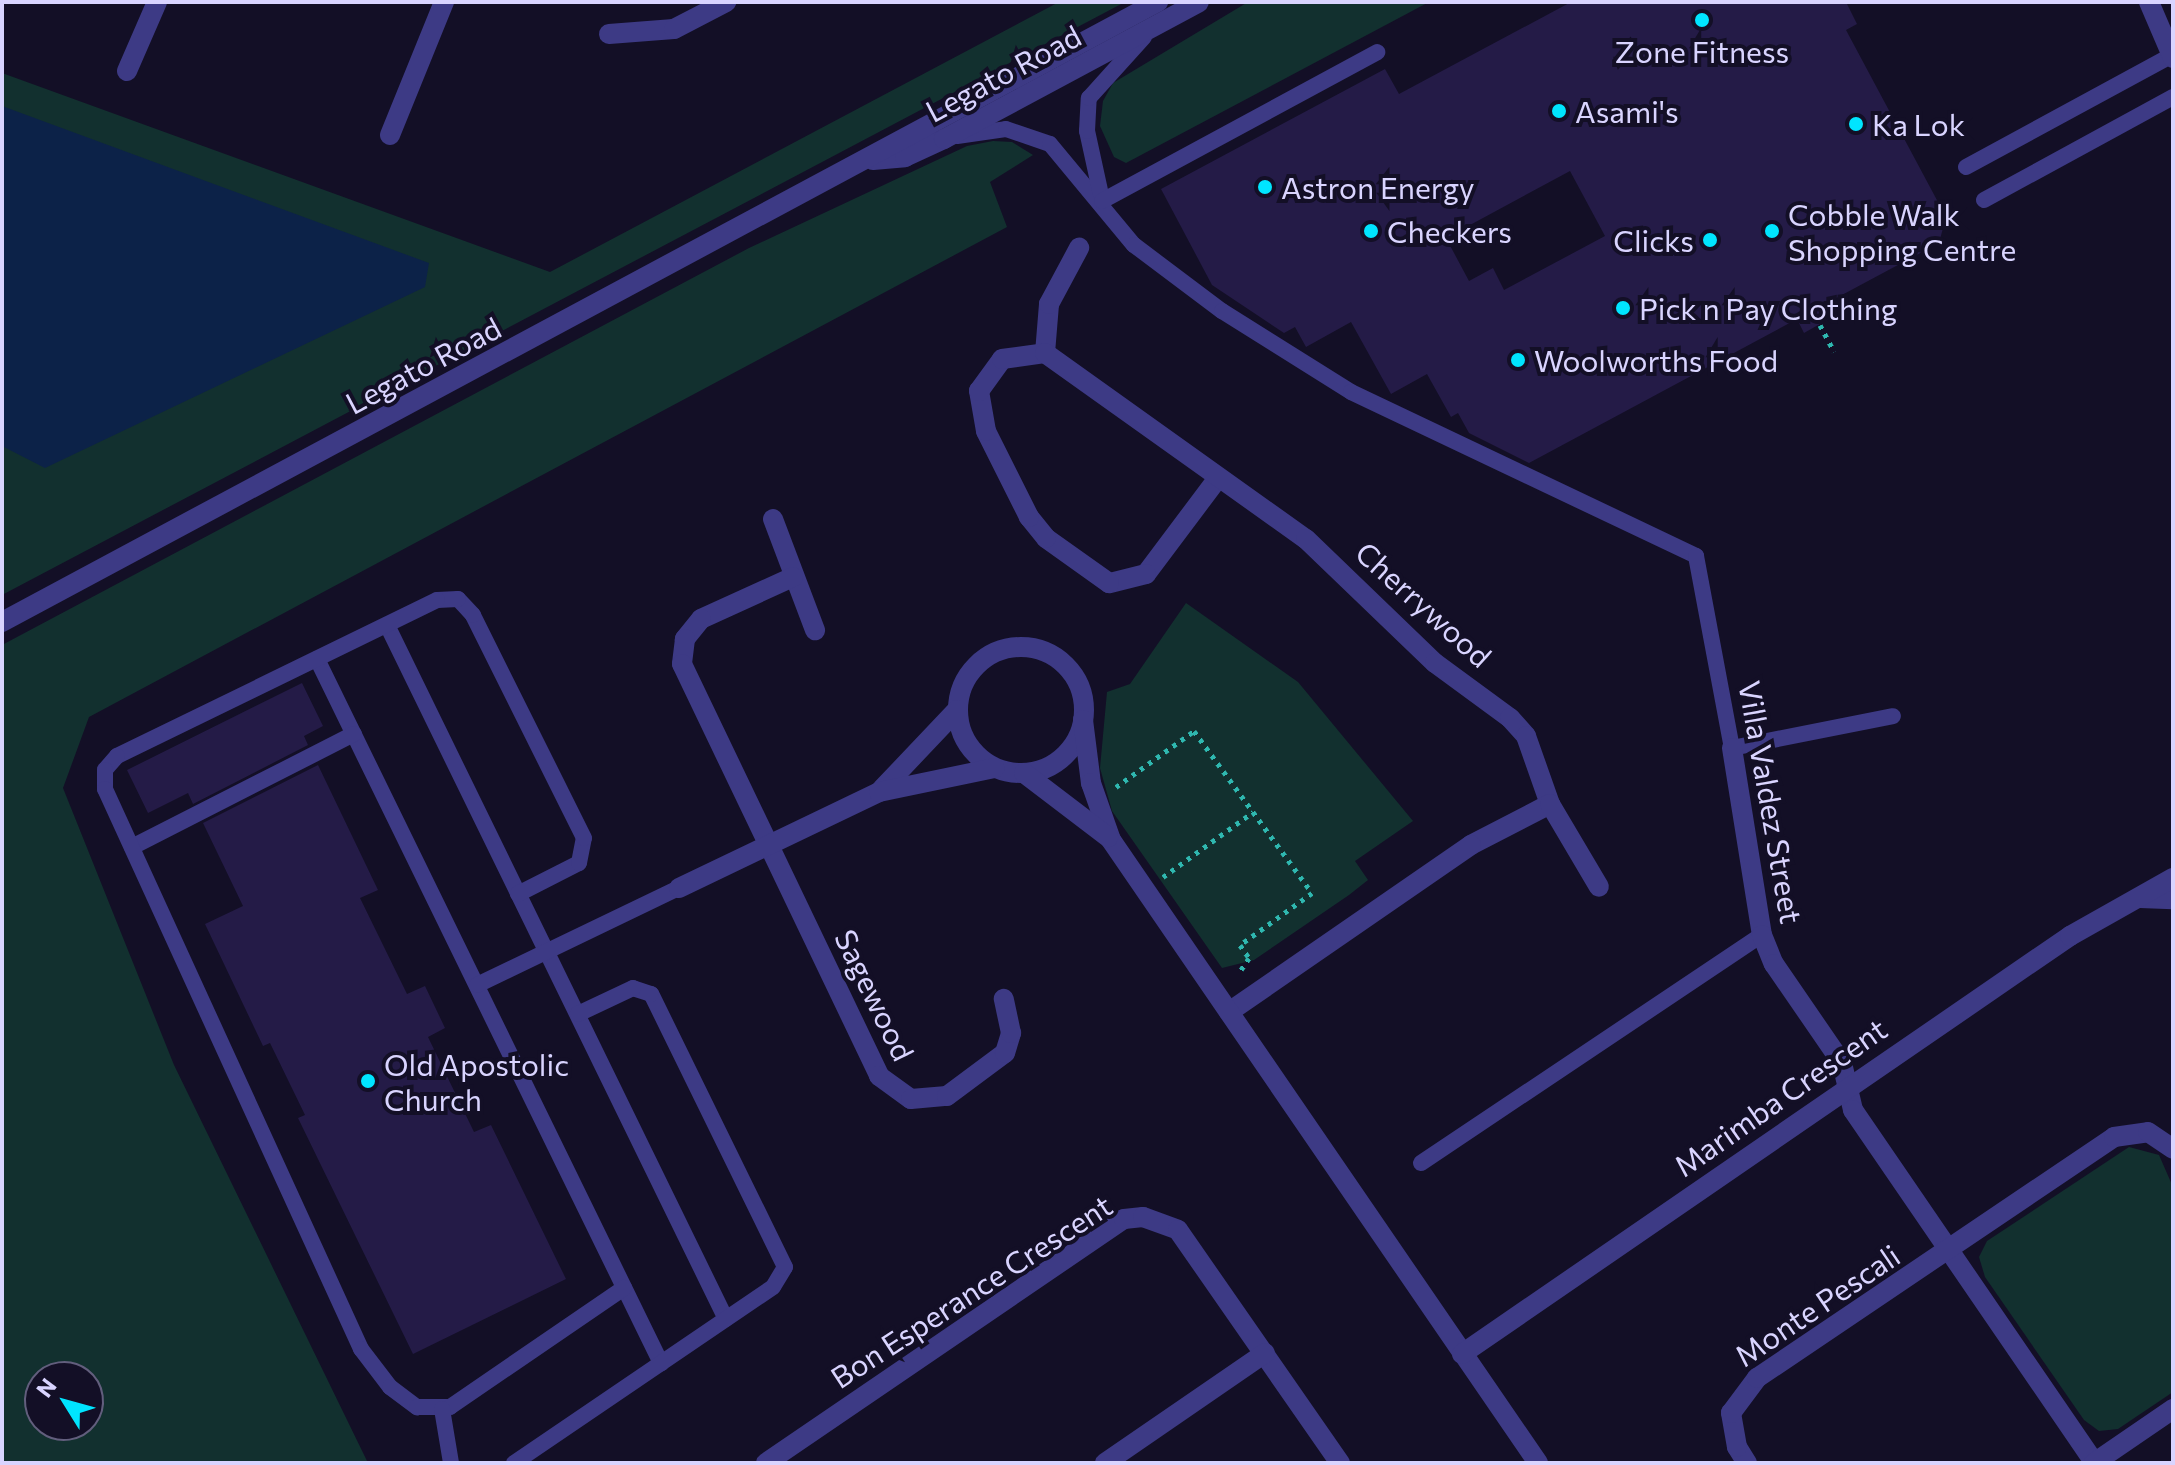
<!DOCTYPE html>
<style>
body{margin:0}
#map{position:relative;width:2175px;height:1465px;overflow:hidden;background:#130f26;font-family:Commissioner,sans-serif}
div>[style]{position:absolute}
.green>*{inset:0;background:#12302f}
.water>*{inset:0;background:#0c2248}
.building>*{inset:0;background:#241b47}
.path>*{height:5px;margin-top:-2.5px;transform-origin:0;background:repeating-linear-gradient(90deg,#2fb8b0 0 4px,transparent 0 10px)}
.service>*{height:16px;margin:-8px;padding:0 8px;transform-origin:8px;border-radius:8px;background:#3d3a85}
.minor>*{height:20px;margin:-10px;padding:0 10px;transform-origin:10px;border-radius:10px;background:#3d3a85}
.minor>.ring{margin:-10px;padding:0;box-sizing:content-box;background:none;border:20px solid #3d3a85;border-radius:50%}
.tertiary>*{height:20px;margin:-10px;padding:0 10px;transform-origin:10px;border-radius:10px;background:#3d3a85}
.dots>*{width:22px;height:22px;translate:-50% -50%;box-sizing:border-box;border:4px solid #130f26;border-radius:50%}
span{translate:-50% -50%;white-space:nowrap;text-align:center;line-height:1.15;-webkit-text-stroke:8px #130f26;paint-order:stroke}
.poi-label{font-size:30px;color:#d9d4ff}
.left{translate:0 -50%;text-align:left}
.right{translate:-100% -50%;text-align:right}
.street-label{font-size:30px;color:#d9d4ff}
.frame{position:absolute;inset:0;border:4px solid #d9d4ff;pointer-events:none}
.north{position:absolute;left:24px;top:1361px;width:80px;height:80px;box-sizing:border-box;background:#130f26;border:2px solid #625e7d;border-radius:50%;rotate:307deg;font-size:22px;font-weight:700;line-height:32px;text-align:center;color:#d9d4ff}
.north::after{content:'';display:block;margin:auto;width:28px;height:36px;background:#00e5ff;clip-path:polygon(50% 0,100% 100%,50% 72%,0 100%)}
</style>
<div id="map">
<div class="green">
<div style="clip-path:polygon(1059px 2px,1125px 2px,2px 595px,2px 73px,550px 272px)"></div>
<div style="clip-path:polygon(1248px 2px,1429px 2px,1126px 163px,1114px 157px,1100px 126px,1103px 101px,1113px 83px)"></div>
<div style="clip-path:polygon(evenodd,993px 141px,1012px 142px,1033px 155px,990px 182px,1007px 227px,89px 717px,63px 788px,174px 1065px,368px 1463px,2px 1463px,2px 645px,749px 248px,967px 146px,993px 141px,88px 1377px,88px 1425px,40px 1425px,40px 1377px,88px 1377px)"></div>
<div style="clip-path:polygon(1186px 603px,1298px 682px,1413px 821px,1355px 861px,1368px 880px,1349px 895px,1254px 960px,1222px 968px,1112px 811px,1100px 768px,1107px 692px,1130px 684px)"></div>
<div style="clip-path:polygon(2129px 1147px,2159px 1155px,2173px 1187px,2173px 1392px,2118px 1429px,2099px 1431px,2084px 1420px,1985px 1277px,1979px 1257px,1987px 1241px)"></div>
</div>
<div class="water">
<div style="clip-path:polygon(2px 106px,429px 263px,425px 287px,45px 468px,2px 446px)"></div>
</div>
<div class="building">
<div style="clip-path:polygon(evenodd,1571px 2px,1846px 2px,1857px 24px,1846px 30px,1946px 217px,1939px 243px,1827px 303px,1834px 316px,1804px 333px,1797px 319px,1529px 463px,1469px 433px,1458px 413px,1451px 417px,1427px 374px,1391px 394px,1351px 322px,1306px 347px,1295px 327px,1284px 333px,1212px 285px,1161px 189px,1385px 69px,1399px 94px,1571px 2px,1570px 171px,1605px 236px,1504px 290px,1493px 268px,1469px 281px,1446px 238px,1570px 171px)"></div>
<div style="clip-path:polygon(302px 683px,323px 726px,304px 736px,308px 745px,193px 804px,188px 793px,148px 813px,127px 770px)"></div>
<div style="clip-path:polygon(318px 765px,378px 890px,360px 898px,407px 994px,425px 986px,445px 1028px,428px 1037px,474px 1132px,491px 1125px,566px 1279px,413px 1354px,298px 1118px,305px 1115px,270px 1043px,263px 1046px,205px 924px,243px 906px,203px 823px)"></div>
</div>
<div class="path">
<div style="left:1820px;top:325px;width:30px;rotate:62deg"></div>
<div style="left:1116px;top:787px;width:96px;rotate:-35.7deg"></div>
<div style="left:1194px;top:731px;width:200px;rotate:53.9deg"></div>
<div style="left:1312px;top:893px;width:89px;rotate:144.2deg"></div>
<div style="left:1240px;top:945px;width:16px;rotate:55deg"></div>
<div style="left:1249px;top:958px;width:18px;rotate:124deg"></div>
<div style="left:1163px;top:877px;width:111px;rotate:-35.8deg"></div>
</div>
<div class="service">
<div style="left:957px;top:136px;width:49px;rotate:-8.1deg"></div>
<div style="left:1006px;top:129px;width:46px;rotate:18.8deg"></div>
<div style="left:1050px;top:144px;width:131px;rotate:50.3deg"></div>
<div style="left:1134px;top:245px;width:110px;rotate:36.9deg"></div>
<div style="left:1222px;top:311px;width:152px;rotate:32.1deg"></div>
<div style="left:1351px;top:392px;width:382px;rotate:25.4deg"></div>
<div style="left:1696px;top:556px;width:195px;rotate:79.4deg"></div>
<div style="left:1732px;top:748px;width:164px;rotate:-11.2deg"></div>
<div style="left:1966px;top:167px;width:234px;rotate:-28.5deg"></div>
<div style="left:1101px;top:195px;width:66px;rotate:-102.3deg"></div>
<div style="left:1087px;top:131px;width:33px;rotate:-87deg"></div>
<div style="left:1089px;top:98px;width:82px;rotate:-48deg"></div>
<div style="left:1984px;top:200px;width:215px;rotate:-28.6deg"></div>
<div style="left:1102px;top:201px;width:313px;rotate:-28.4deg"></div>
<div style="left:387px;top:625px;width:772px;rotate:63.97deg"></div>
<div style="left:317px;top:659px;width:784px;rotate:63.96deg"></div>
<div style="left:132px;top:847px;width:249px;rotate:-27deg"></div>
<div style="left:518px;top:894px;width:68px;rotate:-26.9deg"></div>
<div style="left:579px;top:863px;width:25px;rotate:-79deg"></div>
<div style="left:584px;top:838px;width:249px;rotate:-116.5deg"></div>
<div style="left:473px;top:615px;width:22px;rotate:-133deg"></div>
<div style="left:458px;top:599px;width:21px;rotate:177deg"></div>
<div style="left:437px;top:600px;width:356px;rotate:154deg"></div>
<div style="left:117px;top:756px;width:18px;rotate:131deg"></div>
<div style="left:105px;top:770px;width:19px;rotate:90deg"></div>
<div style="left:105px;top:789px;width:616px;rotate:65.43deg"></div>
<div style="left:361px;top:1349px;width:48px;rotate:52.7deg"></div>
<div style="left:390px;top:1387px;width:34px;rotate:37deg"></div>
<div style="left:417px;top:1407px;width:33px"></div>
<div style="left:450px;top:1407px;width:211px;rotate:-34.4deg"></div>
<div style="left:477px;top:985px;width:224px;rotate:-25.7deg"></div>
<div style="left:1421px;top:1163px;width:410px;rotate:-33.8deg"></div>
<div style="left:442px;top:1409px;width:55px;rotate:80.5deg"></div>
<div style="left:514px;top:1463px;width:313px;rotate:-34.2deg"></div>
<div style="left:773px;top:1287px;width:23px;rotate:-59deg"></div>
<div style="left:785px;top:1267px;width:304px;rotate:-116.1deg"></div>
<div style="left:651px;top:994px;width:19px;rotate:-162deg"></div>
<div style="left:633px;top:988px;width:61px;rotate:154.7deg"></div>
</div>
<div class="minor">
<div style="left:609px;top:34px;width:65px;rotate:-4.4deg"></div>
<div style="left:674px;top:29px;width:59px;rotate:-27.4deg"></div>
<div style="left:127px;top:71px;width:75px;rotate:-66.5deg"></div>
<div style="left:390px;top:135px;width:144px;rotate:-67.9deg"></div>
<div style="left:1045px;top:353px;width:49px;rotate:-85.3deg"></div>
<div style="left:1049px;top:304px;width:64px;rotate:-61.8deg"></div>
<div style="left:1218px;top:478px;width:120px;rotate:126.9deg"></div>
<div style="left:1146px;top:574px;width:38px;rotate:166deg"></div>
<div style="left:1109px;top:583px;width:77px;rotate:-144.5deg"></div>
<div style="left:1046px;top:538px;width:27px;rotate:-129deg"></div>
<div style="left:1029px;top:517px;width:96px;rotate:-116.6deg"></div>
<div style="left:986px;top:431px;width:41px;rotate:-99.9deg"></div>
<div style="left:979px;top:391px;width:39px;rotate:-54deg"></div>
<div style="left:1002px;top:359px;width:43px;rotate:-7.9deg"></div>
<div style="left:1045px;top:353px;width:320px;rotate:35.5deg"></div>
<div style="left:1306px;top:539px;width:179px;rotate:43.9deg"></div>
<div style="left:1435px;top:663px;width:93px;rotate:36.3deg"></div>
<div style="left:1510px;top:718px;width:24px;rotate:48deg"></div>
<div style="left:1526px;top:736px;width:72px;rotate:70.6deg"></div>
<div style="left:1550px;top:804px;width:89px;rotate:152.6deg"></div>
<div style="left:1471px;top:845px;width:294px;rotate:145.4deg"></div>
<div style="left:773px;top:519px;width:119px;rotate:69.3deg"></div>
<div style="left:793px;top:577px;width:101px;rotate:155.5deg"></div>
<div style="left:701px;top:619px;width:26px;rotate:129deg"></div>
<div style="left:685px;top:639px;width:25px;rotate:97deg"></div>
<div style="left:682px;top:664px;width:457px;rotate:64.4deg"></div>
<div style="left:879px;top:1076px;width:39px;rotate:36deg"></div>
<div style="left:911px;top:1099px;width:36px;rotate:-5deg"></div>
<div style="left:947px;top:1096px;width:72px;rotate:-36.6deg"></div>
<div style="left:1005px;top:1053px;width:21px;rotate:-73deg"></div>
<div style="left:1011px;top:1033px;width:35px;rotate:-102deg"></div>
<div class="ring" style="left:958px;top:647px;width:106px;height:106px"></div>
<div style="left:1083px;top:720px;width:64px;rotate:82.8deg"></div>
<div style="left:1091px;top:783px;width:60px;rotate:70.7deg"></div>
<div style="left:1111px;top:840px;width:755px;rotate:55.57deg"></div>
<div style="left:1732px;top:748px;width:189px;rotate:80.9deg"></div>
<div style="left:1762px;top:935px;width:31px;rotate:68deg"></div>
<div style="left:1774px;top:964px;width:120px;rotate:55.5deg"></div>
<div style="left:1842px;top:1063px;width:48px;rotate:76.8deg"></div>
<div style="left:1853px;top:1110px;width:428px;rotate:55.6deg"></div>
<div style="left:1024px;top:773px;width:106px;rotate:37.3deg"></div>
<div style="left:882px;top:789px;width:109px;rotate:-46.5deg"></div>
<div style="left:1550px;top:804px;width:96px;rotate:59.4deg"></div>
<div style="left:679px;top:888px;width:222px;rotate:-25.6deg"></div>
<div style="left:879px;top:792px;width:118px;rotate:-11.7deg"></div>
<div style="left:2140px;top:898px;width:33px;rotate:2deg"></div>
<div style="left:1462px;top:1354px;width:738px;rotate:-34.51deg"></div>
<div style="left:2070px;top:936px;width:118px;rotate:-29.4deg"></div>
<div style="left:766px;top:1463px;width:433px;rotate:-34.3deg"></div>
<div style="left:1124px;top:1219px;width:19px;rotate:-6deg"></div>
<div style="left:1143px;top:1217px;width:37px;rotate:20deg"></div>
<div style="left:1178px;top:1230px;width:284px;rotate:55.2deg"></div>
<div style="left:1105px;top:1463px;width:194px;rotate:-34.5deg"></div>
<div style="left:1747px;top:1463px;width:19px;rotate:-122deg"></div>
<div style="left:1737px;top:1447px;width:35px;rotate:-100deg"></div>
<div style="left:1731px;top:1413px;width:44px;rotate:-53.4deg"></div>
<div style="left:1757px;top:1378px;width:431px;rotate:-34deg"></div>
<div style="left:2114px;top:1137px;width:34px;rotate:-8deg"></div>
<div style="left:2148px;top:1132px;width:30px;rotate:34deg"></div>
<div style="left:2094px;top:1463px;width:96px;rotate:-34.4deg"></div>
</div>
<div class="tertiary">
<div style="left:2149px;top:2px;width:61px;rotate:66.8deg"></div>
<div style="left:873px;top:160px;width:32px;rotate:-5deg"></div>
<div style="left:905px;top:157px;width:43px;rotate:-24.8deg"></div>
<div style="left:944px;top:139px;width:289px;rotate:-28.2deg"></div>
<div style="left:2px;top:622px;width:1312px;rotate:-28.21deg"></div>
</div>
<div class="dots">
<div style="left:1702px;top:20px;background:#00e5ff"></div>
<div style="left:1559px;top:111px;background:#00e5ff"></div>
<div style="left:1856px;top:124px;background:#00e5ff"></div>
<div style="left:1265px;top:187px;background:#00e5ff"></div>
<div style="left:1371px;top:231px;background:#00e5ff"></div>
<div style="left:1772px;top:231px;background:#00e5ff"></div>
<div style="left:1710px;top:240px;background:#00e5ff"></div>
<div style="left:1623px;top:308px;background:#00e5ff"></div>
<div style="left:1518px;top:360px;background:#00e5ff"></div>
<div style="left:368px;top:1081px;background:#00e5ff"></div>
</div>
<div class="poi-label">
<span style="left:1702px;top:51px">Zone Fitness</span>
<span class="left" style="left:1575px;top:111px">Asami's</span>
<span class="left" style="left:1872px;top:124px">Ka Lok</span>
<span class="left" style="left:1281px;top:187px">Astron Energy</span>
<span class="left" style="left:1788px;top:231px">Cobble Walk<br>Shopping Centre</span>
<span class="left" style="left:1387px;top:231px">Checkers</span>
<span class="right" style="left:1694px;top:240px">Clicks</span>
<span class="left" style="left:1639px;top:308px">Pick n Pay Clothing</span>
<span class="left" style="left:1534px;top:360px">Woolworths Food</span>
<span class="left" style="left:384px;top:1081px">Old Apostolic<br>Church</span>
</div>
<div class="street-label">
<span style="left:1003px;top:73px;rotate:-28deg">Legato Road</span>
<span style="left:423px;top:365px;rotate:-28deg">Legato Road</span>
<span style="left:1424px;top:604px;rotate:42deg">Cherrywood</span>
<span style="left:1771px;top:802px;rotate:80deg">Villa Valdez Street</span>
<span style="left:875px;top:995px;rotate:64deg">Sagewood</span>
<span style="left:1780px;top:1097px;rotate:-35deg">Marimba Crescent</span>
<span style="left:971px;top:1291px;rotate:-33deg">Bon Esperance Crescent</span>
<span style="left:1817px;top:1305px;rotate:-34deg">Monte Pescali</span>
</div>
<div class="frame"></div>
<div class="north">N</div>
</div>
